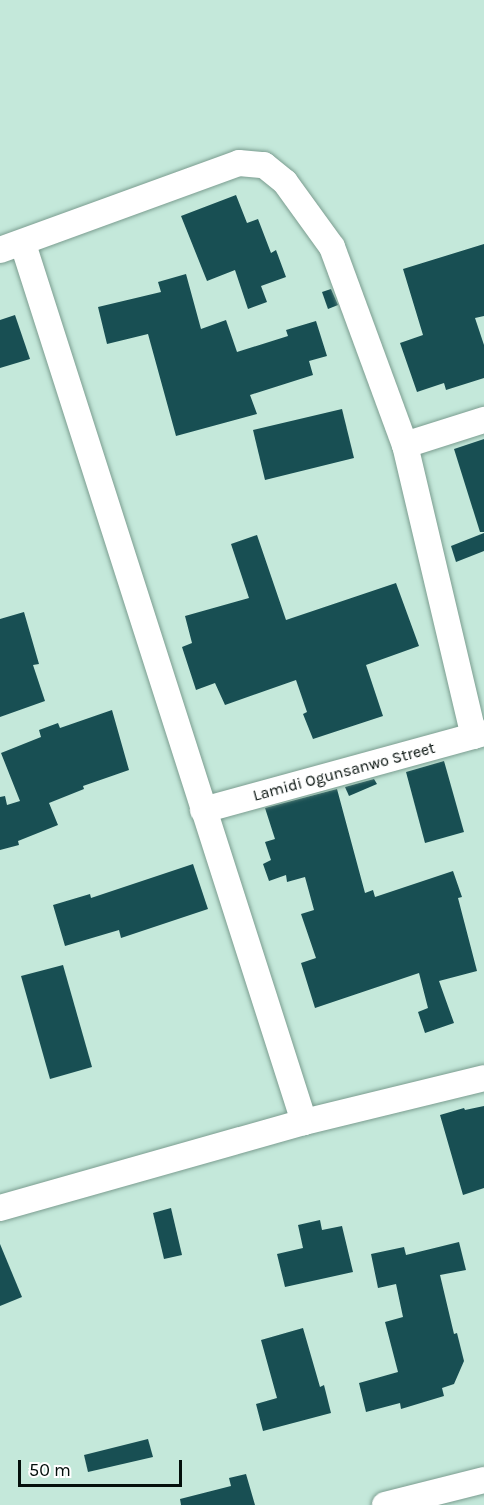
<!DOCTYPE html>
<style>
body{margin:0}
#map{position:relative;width:484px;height:1505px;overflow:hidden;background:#c4e8da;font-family:Karla,sans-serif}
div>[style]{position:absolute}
.building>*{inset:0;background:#184f53}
.roads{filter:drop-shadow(0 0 2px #7b9d90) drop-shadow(0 0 2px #7b9d90)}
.minor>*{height:26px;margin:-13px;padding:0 13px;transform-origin:13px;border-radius:13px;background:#fff}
span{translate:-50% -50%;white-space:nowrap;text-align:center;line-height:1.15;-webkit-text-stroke:6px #fff;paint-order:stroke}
.street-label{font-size:16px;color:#040f0b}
.scale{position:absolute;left:18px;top:1460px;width:164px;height:27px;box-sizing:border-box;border:3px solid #040f0b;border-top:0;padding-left:8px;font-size:18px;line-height:21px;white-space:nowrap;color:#040f0b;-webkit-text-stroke:4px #fff;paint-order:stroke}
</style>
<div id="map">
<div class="building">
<div style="clip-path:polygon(236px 195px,247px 223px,258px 219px,271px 253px,276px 250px,286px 277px,261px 286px,267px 302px,248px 309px,235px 270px,207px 281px,181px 216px)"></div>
<div style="clip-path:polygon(484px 244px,484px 316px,475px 318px,484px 345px,484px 378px,446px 390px,444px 383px,417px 392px,400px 343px,423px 335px,403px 269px)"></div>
<div style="clip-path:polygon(186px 274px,201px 329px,226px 320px,237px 352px,288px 336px,286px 330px,316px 321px,327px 356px,309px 361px,313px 375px,250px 395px,257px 414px,176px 436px,148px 334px,107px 344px,98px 307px,161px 292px,158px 282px)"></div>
<div style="clip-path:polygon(331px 289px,338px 305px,328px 309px,322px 292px)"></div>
<div style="clip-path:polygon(15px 315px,30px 359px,0 368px,0 320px)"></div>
<div style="clip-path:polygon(342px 409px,354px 458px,265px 480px,253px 430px)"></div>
<div style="clip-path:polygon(484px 439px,484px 532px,480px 532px,454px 449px)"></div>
<div style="clip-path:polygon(484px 533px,484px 551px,456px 562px,451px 546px)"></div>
<div style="clip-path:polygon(257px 535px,286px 620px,396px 583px,419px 646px,366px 665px,383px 716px,313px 739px,303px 714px,307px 712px,296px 680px,225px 705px,215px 683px,196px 690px,182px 647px,192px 643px,185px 616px,249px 598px,231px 544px)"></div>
<div style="clip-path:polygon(24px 612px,39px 664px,33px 665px,45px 701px,0 717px,0 619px)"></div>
<div style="clip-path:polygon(112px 710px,129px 770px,83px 786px,84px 789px,49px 803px,58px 825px,18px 841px,19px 845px,0 850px,0 797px,5px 796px,7px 805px,20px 801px,1px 753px,41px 737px,39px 730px,58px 723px,60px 728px)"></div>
<div style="clip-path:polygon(444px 761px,464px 832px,425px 843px,406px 772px)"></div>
<div style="clip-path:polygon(374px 779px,377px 784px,349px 796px,345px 787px)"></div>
<div style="clip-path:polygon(337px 789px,365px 893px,373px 890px,375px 897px,453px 871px,462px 897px,458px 898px,477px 971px,439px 981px,454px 1023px,425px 1033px,418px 1012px,428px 1008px,419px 973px,315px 1008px,301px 963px,316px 958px,301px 914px,314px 910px,305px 877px,287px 882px,286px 875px,269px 881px,263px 864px,271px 860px,265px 842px,275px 839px,265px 808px)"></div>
<div style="clip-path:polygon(193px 864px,208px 909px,121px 938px,119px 930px,65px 946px,53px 905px,90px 894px,91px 898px)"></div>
<div style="clip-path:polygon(63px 965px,92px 1067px,50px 1079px,21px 976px)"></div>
<div style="clip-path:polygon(484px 1106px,484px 1188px,463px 1195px,440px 1115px,464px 1108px,465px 1110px)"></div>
<div style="clip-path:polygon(171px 1208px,182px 1255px,164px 1259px,153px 1213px)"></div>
<div style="clip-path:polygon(320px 1220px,322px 1230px,342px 1226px,353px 1272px,285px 1287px,277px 1254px,303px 1248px,298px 1225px)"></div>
<div style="clip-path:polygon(459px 1242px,466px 1270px,440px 1275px,454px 1334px,457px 1333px,464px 1361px,454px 1384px,442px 1388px,444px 1396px,401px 1409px,400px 1403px,366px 1412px,359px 1383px,398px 1372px,385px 1322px,403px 1317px,396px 1284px,378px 1288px,371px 1254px,404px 1247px,406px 1255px)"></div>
<div style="clip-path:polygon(0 1244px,22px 1297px,0 1306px)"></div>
<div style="clip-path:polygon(303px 1328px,320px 1387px,324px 1385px,331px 1413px,263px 1431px,256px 1404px,277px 1398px,261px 1340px)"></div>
<div style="clip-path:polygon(148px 1439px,153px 1457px,88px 1472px,84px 1455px)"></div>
<div style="clip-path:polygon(246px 1474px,255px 1505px,181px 1505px,180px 1499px,231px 1486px,229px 1478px)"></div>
</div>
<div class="roads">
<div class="minor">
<div style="left:23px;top:244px;width:922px;rotate:72.25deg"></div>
<div style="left:0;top:250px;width:254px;rotate:-20deg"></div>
<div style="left:239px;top:163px;width:25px;rotate:5deg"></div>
<div style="left:264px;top:165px;width:27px;rotate:39deg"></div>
<div style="left:285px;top:182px;width:80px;rotate:54.1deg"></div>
<div style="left:332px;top:247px;width:211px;rotate:69.8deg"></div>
<div style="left:405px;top:445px;width:299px;rotate:76.7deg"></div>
<div style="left:405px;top:445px;width:83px;rotate:-17.6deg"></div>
<div style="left:203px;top:810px;width:291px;rotate:-15.3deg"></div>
<div style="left:0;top:1208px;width:316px;rotate:-15.8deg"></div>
<div style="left:304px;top:1122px;width:185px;rotate:-13.7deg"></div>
<div style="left:385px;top:1505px;width:102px;rotate:-14.2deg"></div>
</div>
</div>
<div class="street-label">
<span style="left:344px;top:772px;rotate:-15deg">Lamidi Ogunsanwo Street</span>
</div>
<div class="scale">50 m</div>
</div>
